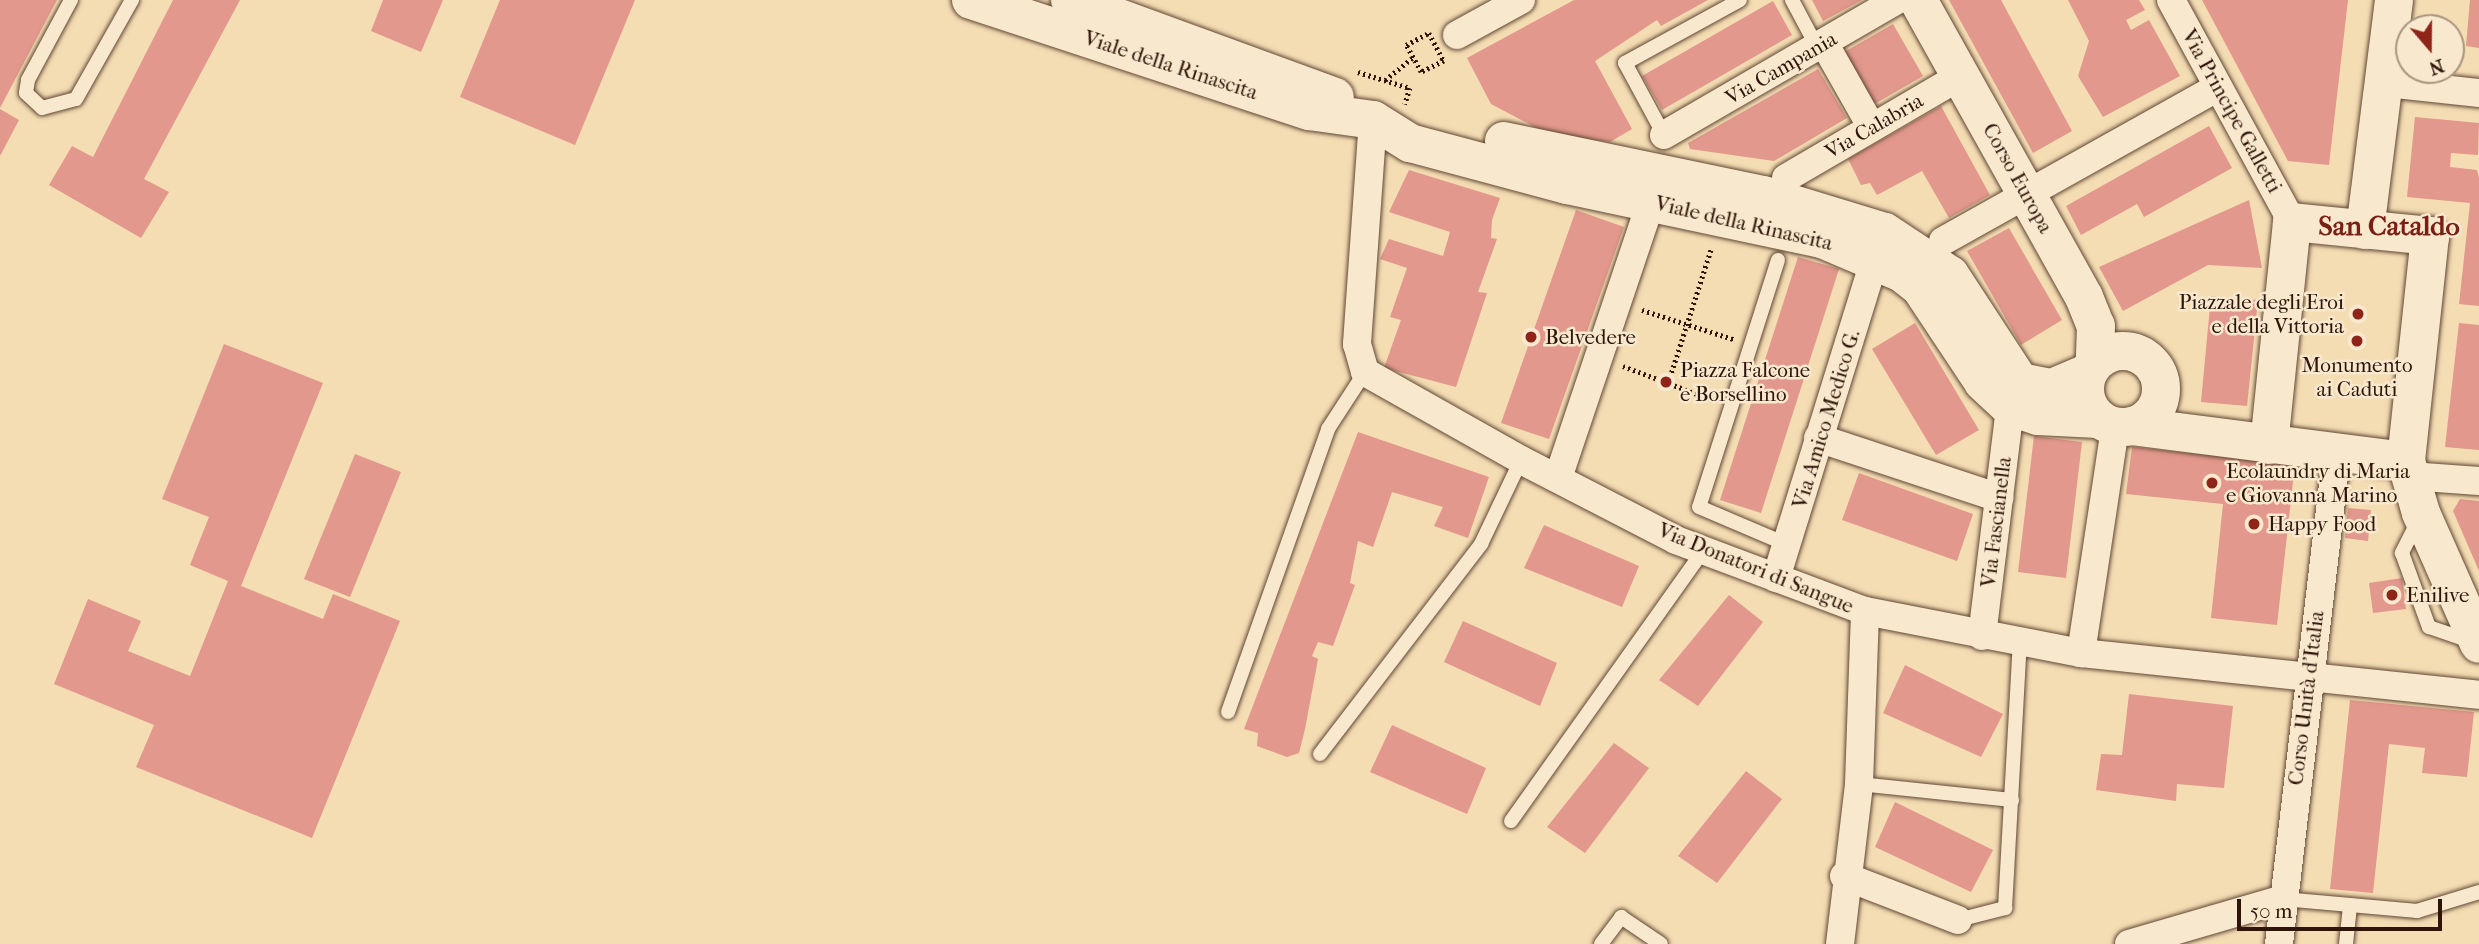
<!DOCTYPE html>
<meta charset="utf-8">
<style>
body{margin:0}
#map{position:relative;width:2479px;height:944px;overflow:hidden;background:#f4dcb3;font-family:"IM FELL French Canon",serif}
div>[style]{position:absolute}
.building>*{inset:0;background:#e2988c}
.path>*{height:4.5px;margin-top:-2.25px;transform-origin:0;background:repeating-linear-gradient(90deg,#2f1509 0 2px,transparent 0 5.5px)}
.roads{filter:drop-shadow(0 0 2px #604734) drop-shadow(0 0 2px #604734)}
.lane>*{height:14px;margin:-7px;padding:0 7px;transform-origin:7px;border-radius:7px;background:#f8e8ce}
.street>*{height:28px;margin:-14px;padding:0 14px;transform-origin:14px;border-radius:14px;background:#f8e8ce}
.secondary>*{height:38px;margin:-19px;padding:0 19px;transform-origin:19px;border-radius:19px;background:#f8e8ce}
.secondary>.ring{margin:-19px;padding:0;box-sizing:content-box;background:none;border:38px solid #f8e8ce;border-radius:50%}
.dots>*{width:19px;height:19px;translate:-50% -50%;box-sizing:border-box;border:4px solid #f8e8ce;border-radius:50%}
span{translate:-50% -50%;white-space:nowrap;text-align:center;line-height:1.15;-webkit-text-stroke:5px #f8e8ce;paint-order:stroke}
.street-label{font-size:21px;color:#2f1509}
.poi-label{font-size:21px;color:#2f1509}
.right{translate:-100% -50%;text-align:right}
.left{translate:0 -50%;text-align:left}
.district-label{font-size:28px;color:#7a1f14;font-weight:700}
.north{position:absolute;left:2395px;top:14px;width:70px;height:70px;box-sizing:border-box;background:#f8e8ce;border:2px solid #a8947f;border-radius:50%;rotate:160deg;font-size:19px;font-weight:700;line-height:28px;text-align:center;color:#2f1509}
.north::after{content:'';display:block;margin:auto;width:24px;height:32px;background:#8f2418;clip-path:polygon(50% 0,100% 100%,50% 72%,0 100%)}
.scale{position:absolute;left:2237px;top:899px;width:205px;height:32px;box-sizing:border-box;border:4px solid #2f1509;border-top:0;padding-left:9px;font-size:21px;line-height:24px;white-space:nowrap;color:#2f1509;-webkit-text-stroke:5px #f8e8ce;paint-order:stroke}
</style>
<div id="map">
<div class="building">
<div style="clip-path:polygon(0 0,57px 0,0 108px)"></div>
<div style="clip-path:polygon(173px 0,240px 0,144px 179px,169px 192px,141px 238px,49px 185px,72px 146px,93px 157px)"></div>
<div style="clip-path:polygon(383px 0,443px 0,421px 52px,371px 31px)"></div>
<div style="clip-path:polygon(500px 0,635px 0,575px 145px,460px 97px)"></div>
<div style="clip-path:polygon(1574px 0,1708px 0,1661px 26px,1657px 20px,1595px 61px,1632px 129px,1610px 142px,1548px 134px,1491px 104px,1467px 58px)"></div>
<div style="clip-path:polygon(1812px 0,1862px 0,1823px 21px)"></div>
<div style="clip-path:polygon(1949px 0,2001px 0,2072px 131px,2033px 153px)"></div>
<div style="clip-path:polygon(2068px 0,2139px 0,2145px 10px,2126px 20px,2131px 30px,2149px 20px,2180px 76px,2103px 117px,2078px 76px,2089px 41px)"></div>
<div style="clip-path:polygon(2202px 0,2348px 0,2329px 165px,2288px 161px)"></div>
<div style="clip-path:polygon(2470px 0,2479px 0,2479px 48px,2466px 46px)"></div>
<div style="clip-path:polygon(1773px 1px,1792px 35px,1662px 110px,1642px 76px)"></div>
<div style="clip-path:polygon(1893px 24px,1923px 76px,1871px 106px,1841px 54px)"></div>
<div style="clip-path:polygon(1818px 69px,1847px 118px,1774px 161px,1690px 149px,1688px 143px)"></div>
<div style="clip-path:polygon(1941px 106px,1990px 195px,1949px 218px,1922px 171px,1877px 195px,1870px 183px,1861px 185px,1848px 159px)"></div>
<div style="clip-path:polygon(0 109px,19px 120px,0 156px)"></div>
<div style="clip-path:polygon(2415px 117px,2479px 123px,2478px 155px,2451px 153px,2450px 167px,2477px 170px,2479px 178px,2479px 306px,2459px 304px,2470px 203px,2407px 197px)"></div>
<div style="clip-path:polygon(2209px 126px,2232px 168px,2144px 217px,2137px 204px,2081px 235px,2066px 206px)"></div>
<div style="clip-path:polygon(1409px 170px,1500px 198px,1492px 220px,1491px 238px,1497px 239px,1478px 292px,1487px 293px,1456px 387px,1384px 368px,1401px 320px,1390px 317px,1407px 268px,1380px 259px,1389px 239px,1443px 256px,1450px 232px,1389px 212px)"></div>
<div style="clip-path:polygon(2249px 200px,2262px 268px,2208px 265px,2123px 311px,2099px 267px)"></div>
<div style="clip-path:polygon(1576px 210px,1624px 227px,1549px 439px,1501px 423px)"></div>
<div style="clip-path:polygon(2009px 228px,2062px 320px,2021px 345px,1967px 251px)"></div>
<div style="clip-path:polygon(1798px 257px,1839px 269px,1761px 513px,1720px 500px)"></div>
<div style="clip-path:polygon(2211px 296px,2258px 300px,2247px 406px,2201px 402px)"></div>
<div style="clip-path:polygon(1915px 323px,1979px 430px,1936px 455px,1872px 349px)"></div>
<div style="clip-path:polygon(2459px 323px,2479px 325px,2479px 450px,2445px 447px)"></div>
<div style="clip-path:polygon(224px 344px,323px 383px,241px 586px,323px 619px,333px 594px,400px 621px,312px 838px,136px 767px,154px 725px,54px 684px,88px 599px,141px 621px,128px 651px,190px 676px,228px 581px,190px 565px,209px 517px,162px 499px)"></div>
<div style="clip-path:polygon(1358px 432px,1489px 477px,1468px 538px,1434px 526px,1443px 507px,1392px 492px,1373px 547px,1358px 541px,1350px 583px,1355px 585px,1333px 646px,1318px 642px,1312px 656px,1318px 659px,1305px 729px,1299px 753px,1287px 757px,1257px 746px,1258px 733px,1244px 729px)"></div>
<div style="clip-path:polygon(2034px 436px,2082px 442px,2066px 578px,2018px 572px)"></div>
<div style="clip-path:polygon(2132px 447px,2295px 464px,2277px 625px,2211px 618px,2223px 504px,2126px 494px)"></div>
<div style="clip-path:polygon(355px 454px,401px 472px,350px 597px,304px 579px)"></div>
<div style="clip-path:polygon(1859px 473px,1973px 514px,1957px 561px,1842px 520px)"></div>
<div style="clip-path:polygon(2460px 499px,2479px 501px,2479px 571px,2453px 511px)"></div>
<div style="clip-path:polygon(2348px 508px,2371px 510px,2368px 541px,2345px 538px)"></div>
<div style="clip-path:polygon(1544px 525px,1639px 566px,1622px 607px,1524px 568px)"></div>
<div style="clip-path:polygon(2402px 578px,2406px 609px,2373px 613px,2369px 583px)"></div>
<div style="clip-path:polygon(1729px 595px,1763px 622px,1698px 706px,1659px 680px)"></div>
<div style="clip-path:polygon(1463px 621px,1557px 663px,1540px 706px,1444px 662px)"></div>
<div style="clip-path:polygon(1905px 665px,2003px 714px,1981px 757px,1883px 713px)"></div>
<div style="clip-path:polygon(2129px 694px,2233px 706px,2224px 788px,2177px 784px,2176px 801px,2096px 790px,2101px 754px,2122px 755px)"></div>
<div style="clip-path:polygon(2350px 700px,2474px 712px,2467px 777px,2422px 773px,2425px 748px,2389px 744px,2373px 893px,2330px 889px)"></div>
<div style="clip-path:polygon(1392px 725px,1486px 768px,1467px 814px,1370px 772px)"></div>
<div style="clip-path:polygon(1614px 743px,1649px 768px,1585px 853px,1547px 827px)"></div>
<div style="clip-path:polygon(1746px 771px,1782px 799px,1717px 883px,1678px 856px)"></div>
<div style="clip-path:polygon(1895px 802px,1993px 850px,1971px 892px,1875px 847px)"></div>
</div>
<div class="path">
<div style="left:1429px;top:33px;width:32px;rotate:62deg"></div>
<div style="left:1444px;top:61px;width:25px;rotate:154deg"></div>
<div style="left:1421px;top:72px;width:31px;rotate:-119deg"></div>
<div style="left:1406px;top:45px;width:26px;rotate:-28deg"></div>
<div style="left:1358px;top:72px;width:54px;rotate:17.1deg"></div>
<div style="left:1410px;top:88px;width:17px;rotate:107deg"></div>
<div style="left:1385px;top:80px;width:35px;rotate:-39deg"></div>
<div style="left:1642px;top:310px;width:96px;rotate:17.7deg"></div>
<div style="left:1623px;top:366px;width:96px;rotate:20.7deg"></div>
<div style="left:1668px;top:383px;width:141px;rotate:-72.2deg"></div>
</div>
<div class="roads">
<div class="lane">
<div style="left:71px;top:0;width:91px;rotate:118.3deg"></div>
<div style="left:28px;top:80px;width:13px;rotate:99deg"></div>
<div style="left:26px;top:93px;width:22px;rotate:43deg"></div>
<div style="left:42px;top:108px;width:35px;rotate:-15deg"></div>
<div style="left:76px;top:99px;width:114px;rotate:-60.5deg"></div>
<div style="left:1792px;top:0;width:53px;rotate:62deg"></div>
<div style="left:1664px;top:135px;width:82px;rotate:-118.4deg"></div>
<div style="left:1625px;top:63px;width:131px;rotate:-28.7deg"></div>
<div style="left:1778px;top:260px;width:259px;rotate:107.7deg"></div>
<div style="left:1699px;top:507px;width:97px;rotate:23.1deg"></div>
<div style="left:2418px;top:521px;width:36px;rotate:117deg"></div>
<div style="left:2402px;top:553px;width:79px;rotate:70deg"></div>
<div style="left:2429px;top:627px;width:43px;rotate:18.9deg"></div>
<div style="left:1228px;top:712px;width:300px;rotate:-70.5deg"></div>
<div style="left:1328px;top:429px;width:68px;rotate:-57deg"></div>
<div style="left:1320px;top:754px;width:265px;rotate:-52.5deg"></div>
<div style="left:1481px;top:544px;width:93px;rotate:-64.5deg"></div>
<div style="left:1859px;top:784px;width:154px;rotate:6deg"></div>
<div style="left:1511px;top:821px;width:331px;rotate:-54.6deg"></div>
<div style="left:2283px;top:899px;width:135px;rotate:5.1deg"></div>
<div style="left:2417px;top:911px;width:65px;rotate:-17deg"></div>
<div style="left:1958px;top:920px;width:49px;rotate:-14.3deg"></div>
<div style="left:2005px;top:908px;width:265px;rotate:-86.8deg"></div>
<div style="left:1601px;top:944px;width:34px;rotate:-53deg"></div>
<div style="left:1621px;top:917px;width:48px;rotate:34deg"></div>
<div style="left:2346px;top:944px;width:39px;rotate:-84deg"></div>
</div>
<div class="street">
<div style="left:2171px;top:0;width:253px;rotate:61.4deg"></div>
<div style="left:1457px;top:35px;width:73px;rotate:-28.7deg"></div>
<div style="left:1824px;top:43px;width:95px;rotate:60.5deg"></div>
<div style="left:2387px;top:83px;width:93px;rotate:6.2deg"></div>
<div style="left:1373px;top:120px;width:225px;rotate:94.1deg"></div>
<div style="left:1357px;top:344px;width:29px;rotate:74deg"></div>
<div style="left:1365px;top:372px;width:179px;rotate:29.4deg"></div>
<div style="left:1521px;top:460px;width:174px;rotate:27.3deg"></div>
<div style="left:1676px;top:540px;width:202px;rotate:20.6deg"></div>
<div style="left:1865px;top:611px;width:220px;rotate:11deg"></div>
<div style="left:2081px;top:653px;width:400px;rotate:6deg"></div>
<div style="left:1664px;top:135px;width:269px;rotate:-30.1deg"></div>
<div style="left:1786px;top:178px;width:204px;rotate:-30.3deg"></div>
<div style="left:1943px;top:241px;width:315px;rotate:-29.2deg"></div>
<div style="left:1818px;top:438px;width:191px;rotate:18.3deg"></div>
<div style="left:2410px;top:476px;width:69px;rotate:4.1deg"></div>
<div style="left:1558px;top:478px;width:292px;rotate:-71.4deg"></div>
<div style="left:1776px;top:578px;width:334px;rotate:-72.8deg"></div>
<div style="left:1982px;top:636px;width:231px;rotate:-83deg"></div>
<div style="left:2081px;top:653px;width:229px;rotate:-81.4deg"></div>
<div style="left:1844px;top:876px;width:122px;rotate:21.1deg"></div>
<div style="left:1840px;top:944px;width:161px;rotate:-83.2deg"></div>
<div style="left:1859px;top:784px;width:173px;rotate:-88deg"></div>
<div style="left:2129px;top:944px;width:160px;rotate:-16.3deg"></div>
<div style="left:2279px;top:944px;width:494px;rotate:-83.3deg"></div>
</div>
<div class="secondary">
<div style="left:971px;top:0;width:356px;rotate:18.2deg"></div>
<div style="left:1309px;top:111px;width:65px;rotate:8deg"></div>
<div style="left:1373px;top:120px;width:44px;rotate:31.9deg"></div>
<div style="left:1410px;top:143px;width:163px;rotate:15deg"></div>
<div style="left:1567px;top:185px;width:261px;rotate:12deg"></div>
<div style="left:1822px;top:239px;width:87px;rotate:23deg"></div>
<div style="left:1902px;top:273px;width:23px;rotate:38deg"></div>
<div style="left:1920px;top:287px;width:114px;rotate:56.4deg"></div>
<div style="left:1983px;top:382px;width:37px;rotate:43deg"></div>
<div style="left:2010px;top:407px;width:29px;rotate:18deg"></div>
<div style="left:2038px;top:416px;width:60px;rotate:2.9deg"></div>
<div style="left:1070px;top:0;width:282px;rotate:20.1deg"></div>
<div style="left:1918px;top:0;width:340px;rotate:60.8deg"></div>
<div style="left:2084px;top:297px;width:31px;rotate:68deg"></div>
<div style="left:2096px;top:326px;width:37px;rotate:92deg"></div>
<div style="left:1504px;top:141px;width:265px;rotate:11.8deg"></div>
<div style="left:1763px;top:195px;width:127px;rotate:16.9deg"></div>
<div style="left:1885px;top:232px;width:78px;rotate:33.5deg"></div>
<div style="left:1950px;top:275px;width:128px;rotate:56.8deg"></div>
<div style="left:2020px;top:382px;width:33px;rotate:11deg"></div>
<div style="left:2052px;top:388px;width:39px;rotate:-23deg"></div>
<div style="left:2365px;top:230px;width:232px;rotate:-82.8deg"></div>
<div class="ring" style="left:2085px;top:351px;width:38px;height:38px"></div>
<div style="left:2132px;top:426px;width:276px;rotate:7.3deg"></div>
<div style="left:2269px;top:445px;width:224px;rotate:-84.1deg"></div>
<div style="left:2292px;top:222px;width:139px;rotate:5.8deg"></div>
<div style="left:2430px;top:236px;width:226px;rotate:96.1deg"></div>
<div style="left:2406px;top:461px;width:54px;rotate:73.9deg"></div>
<div style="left:2421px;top:513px;width:143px;rotate:66.1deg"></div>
</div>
</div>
<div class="dots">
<div style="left:2358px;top:314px;background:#8f2418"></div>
<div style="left:1531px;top:337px;background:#8f2418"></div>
<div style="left:2357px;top:341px;background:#8f2418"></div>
<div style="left:1666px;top:382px;background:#8f2418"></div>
<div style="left:2212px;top:483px;background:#8f2418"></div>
<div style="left:2254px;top:524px;background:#8f2418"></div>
<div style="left:2392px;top:595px;background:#8f2418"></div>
</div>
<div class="street-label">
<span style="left:1171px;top:65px;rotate:18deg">Viale della Rinascita</span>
<span style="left:1781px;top:68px;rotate:-30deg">Via Campania</span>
<span style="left:2232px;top:111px;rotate:61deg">Via Principe Galletti</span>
<span style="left:1874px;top:126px;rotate:-30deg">Via Calabria</span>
<span style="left:2018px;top:178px;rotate:61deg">Corso Europa</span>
<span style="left:1744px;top:223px;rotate:13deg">Viale della Rinascita</span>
<span style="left:1826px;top:419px;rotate:-73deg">Via Amico Medico G.</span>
<span style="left:1996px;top:522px;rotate:-83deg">Via Fascianella</span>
<span style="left:1756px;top:568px;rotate:22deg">Via Donatori di Sangue</span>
<span style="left:2306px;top:698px;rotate:-83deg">Corso Unità d'Italia</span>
</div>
<div class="poi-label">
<span class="right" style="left:2344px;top:314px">Piazzale degli Eroi<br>e della Vittoria</span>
<span class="left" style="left:1545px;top:337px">Belvedere</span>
<span style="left:2357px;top:377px">Monumento<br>ai Caduti</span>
<span class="left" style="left:1680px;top:382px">Piazza Falcone<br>e Borsellino</span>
<span class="left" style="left:2226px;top:483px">Ecolaundry di Maria<br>e Giovanna Marino</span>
<span class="left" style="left:2268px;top:524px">Happy Food</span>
<span class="left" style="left:2406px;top:595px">Enilive</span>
</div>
<div class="district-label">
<span style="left:2389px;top:226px">San Cataldo</span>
</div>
<div class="north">N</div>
<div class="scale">50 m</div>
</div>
